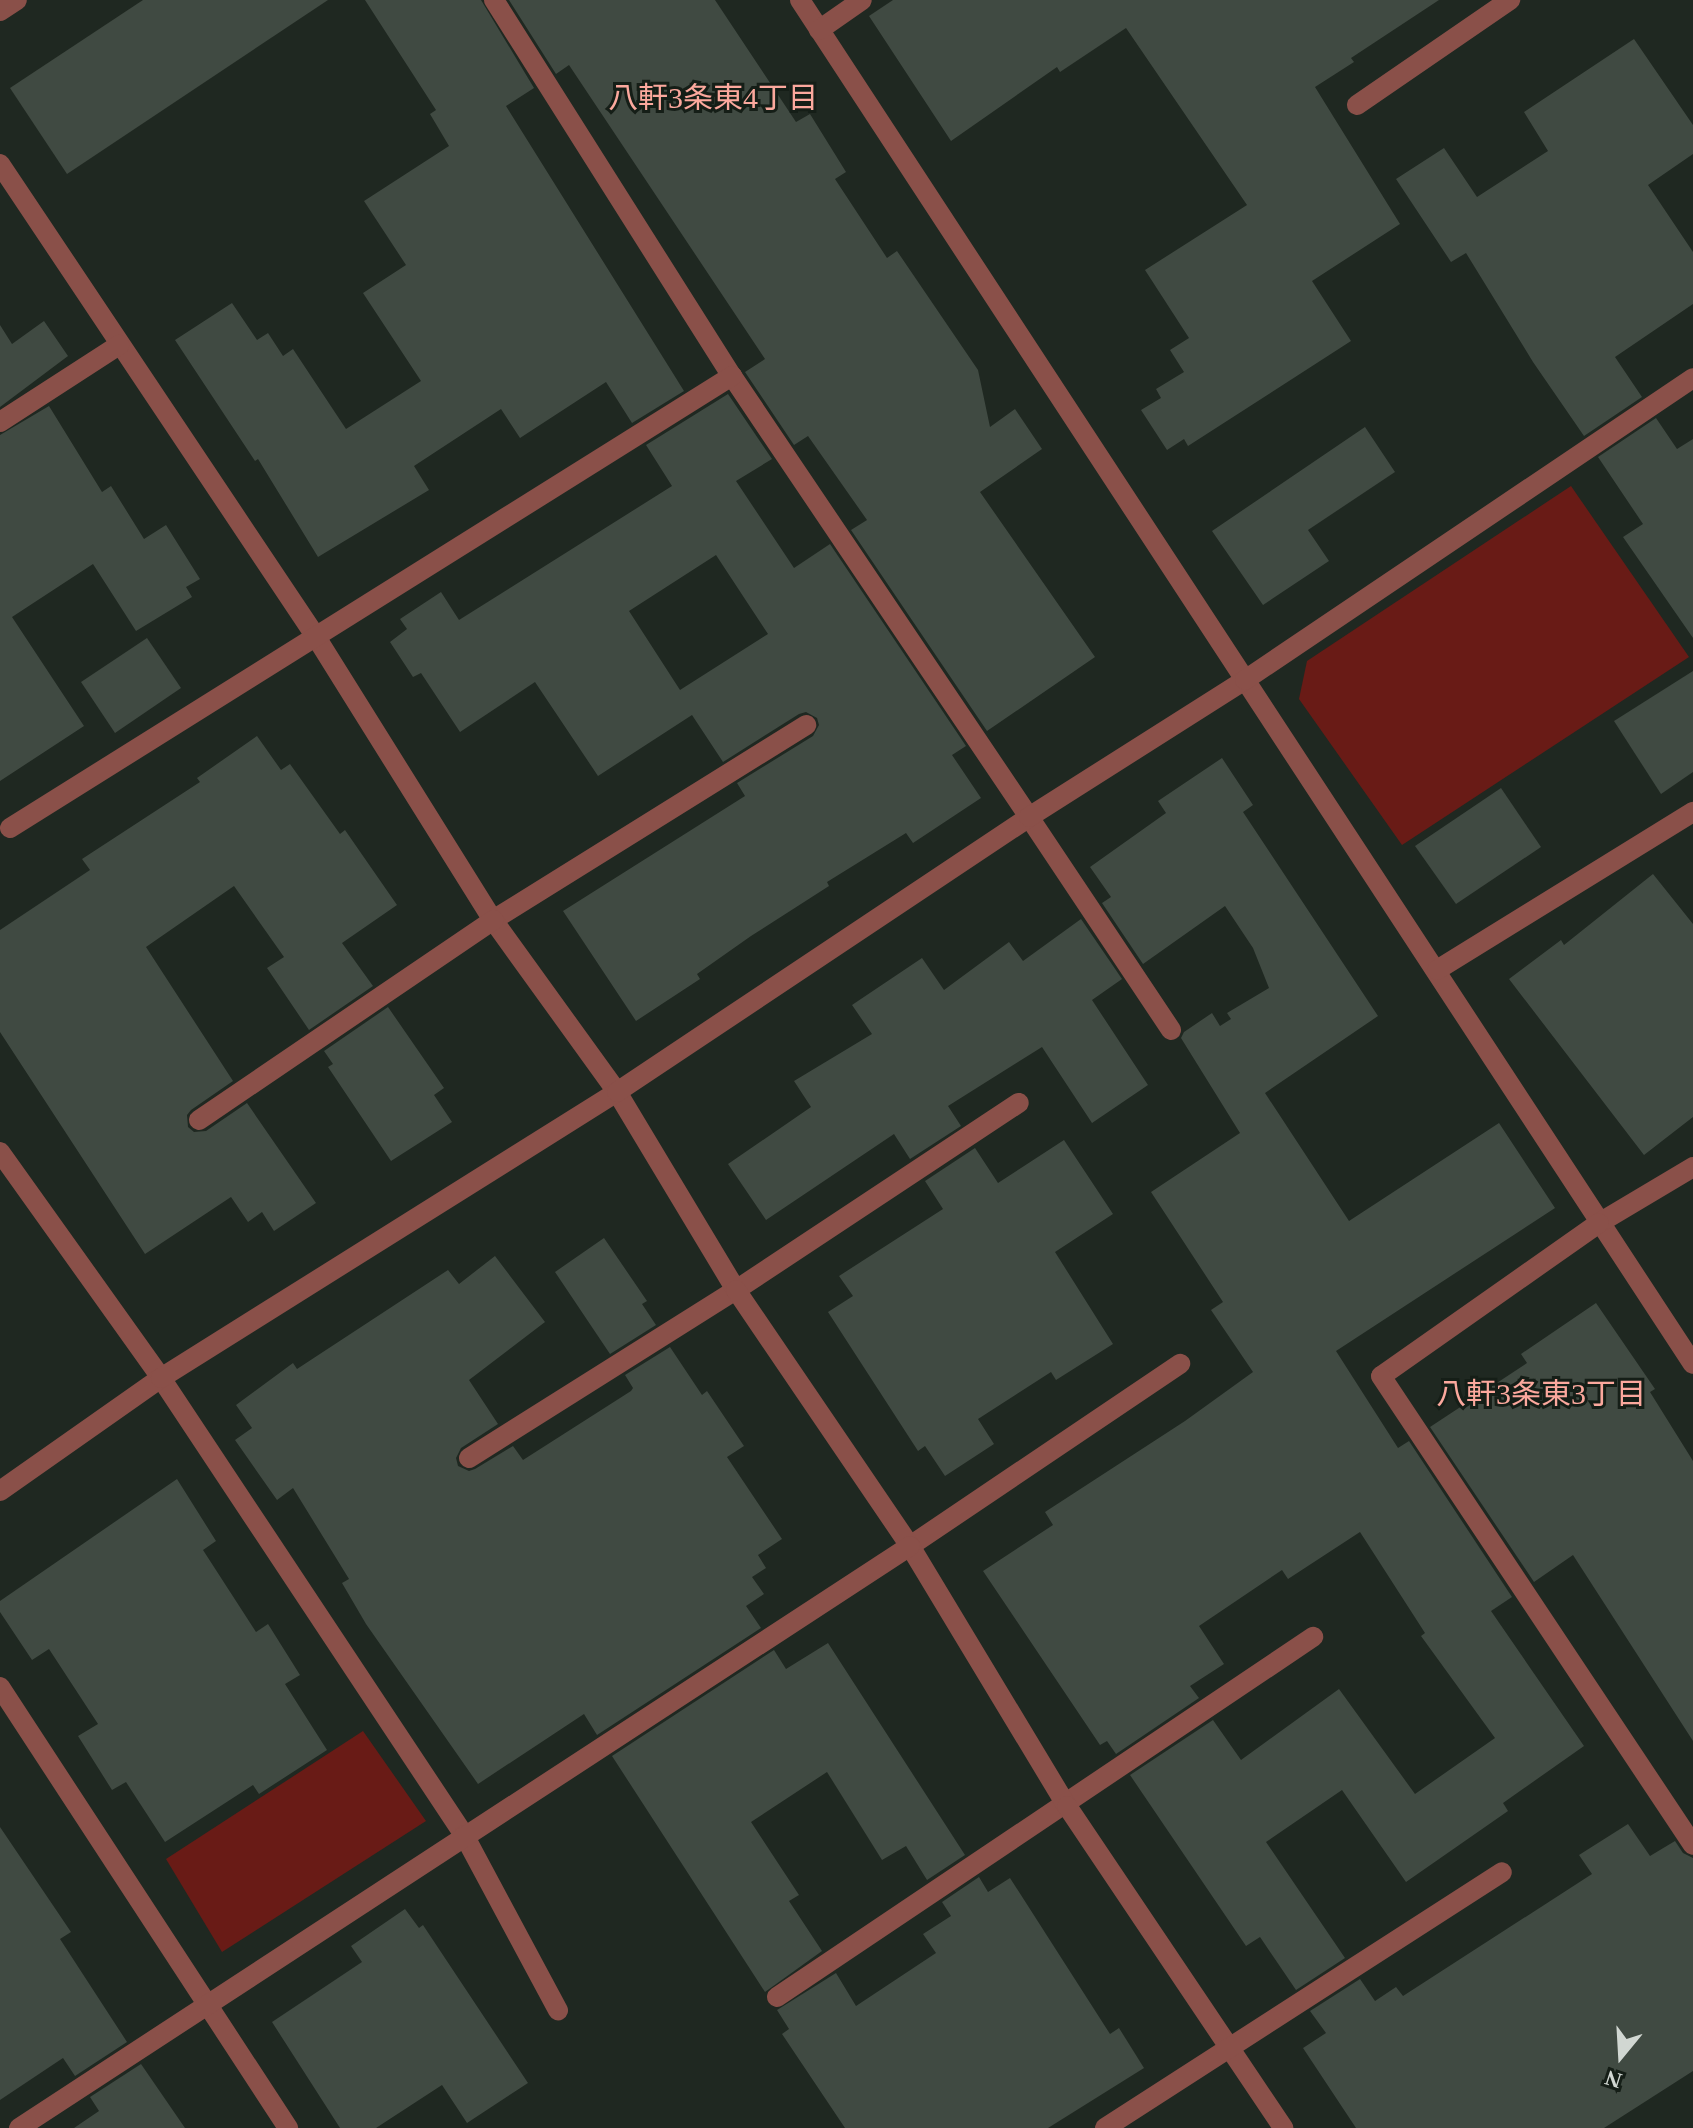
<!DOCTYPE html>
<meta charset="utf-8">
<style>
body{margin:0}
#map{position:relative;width:1693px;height:2128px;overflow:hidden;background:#1f2821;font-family:"Times New Roman","Noto Sans JP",serif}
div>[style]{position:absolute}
.green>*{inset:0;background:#691b16}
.building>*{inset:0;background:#404a42}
.lane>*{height:20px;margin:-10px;padding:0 10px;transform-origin:10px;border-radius:10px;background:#8a5049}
.street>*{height:20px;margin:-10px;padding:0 10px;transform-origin:10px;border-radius:10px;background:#8a5049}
span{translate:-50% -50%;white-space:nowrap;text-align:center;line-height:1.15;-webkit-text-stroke:6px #151e17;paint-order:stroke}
.neighbourhood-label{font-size:30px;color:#fba89d}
.north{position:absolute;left:1581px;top:2016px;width:80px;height:80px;-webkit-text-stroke:6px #151e17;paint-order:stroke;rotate:198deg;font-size:22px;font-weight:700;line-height:32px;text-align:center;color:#d1d7d2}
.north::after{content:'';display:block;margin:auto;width:28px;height:36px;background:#d1d7d2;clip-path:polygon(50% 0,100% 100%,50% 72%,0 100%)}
</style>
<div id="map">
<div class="green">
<div style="clip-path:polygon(1571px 486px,1689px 657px,1402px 845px,1299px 699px,1307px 661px)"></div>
<div style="clip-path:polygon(363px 1731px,426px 1821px,222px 1952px,166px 1859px)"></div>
</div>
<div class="building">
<div style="clip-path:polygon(143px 0,328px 0,67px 174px,10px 88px)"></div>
<div style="clip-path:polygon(365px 0,481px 0,534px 88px,506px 106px,684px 391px,632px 423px,606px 382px,520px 438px,501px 409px,414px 466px,429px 490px,318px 557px,258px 459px,255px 461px,175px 340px,232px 303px,257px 340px,268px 333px,283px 356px,293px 349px,346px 429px,421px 381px,363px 293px,406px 265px,364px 201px,449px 146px,430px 114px,436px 110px)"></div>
<div style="clip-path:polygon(509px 0,715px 0,796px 122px,810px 114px,846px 172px,835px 179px,887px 258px,897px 251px,978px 370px,990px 427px,1015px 409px,1042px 449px,980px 492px,1095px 657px,987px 731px,851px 530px,867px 520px,808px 436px,794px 445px,745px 372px,765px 359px,569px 65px,556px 74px)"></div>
<div style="clip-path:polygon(893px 0,1439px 0,1351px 58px,1354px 62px,1315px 87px,1400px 224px,1312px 281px,1351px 341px,1188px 446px,1184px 439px,1167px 450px,1141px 410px,1161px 398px,1156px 389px,1184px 372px,1170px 350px,1189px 338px,1145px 270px,1247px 205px,1126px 28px,1060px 72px,1057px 67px,951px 141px,869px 16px)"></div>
<div style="clip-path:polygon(1634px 39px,1693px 125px,1693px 154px,1648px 185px,1693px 252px,1693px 304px,1615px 357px,1642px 397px,1584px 436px,1533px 362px,1466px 253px,1451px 262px,1396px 179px,1444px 148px,1477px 197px,1548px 151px,1524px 112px)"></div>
<div style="clip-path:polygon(44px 321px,68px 356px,0 407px,0 325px,12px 344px)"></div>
<div style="clip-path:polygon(evenodd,728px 394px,772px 459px,736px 481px,794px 568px,830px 544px,966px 746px,952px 755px,981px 798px,913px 843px,906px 833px,827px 882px,829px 886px,751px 936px,697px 974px,700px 979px,636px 1021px,563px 911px,745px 796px,737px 783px,813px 736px,819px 725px,817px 718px,806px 712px,799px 714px,723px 762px,692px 715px,598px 776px,535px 682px,460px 732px,421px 673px,413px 677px,390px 642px,407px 629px,400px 619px,441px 592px,459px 620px,672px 486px,646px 445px,728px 394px,716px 555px,768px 634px,680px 690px,629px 611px,716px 555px)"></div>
<div style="clip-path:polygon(49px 406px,102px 492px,111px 486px,144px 539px,166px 525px,200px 579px,186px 587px,192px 597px,136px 631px,93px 564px,12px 617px,84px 726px,0 781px,0 435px)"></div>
<div style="clip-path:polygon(1656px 418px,1677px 449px,1693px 439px,1693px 638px,1623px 537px,1643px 524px,1598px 457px)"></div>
<div style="clip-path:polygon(1365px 427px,1395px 472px,1308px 530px,1329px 561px,1263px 605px,1212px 531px)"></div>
<div style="clip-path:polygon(147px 638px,181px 688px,115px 733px,81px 682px)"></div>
<div style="clip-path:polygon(1693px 671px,1693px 772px,1661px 794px,1614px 721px)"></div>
<div style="clip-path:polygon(257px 736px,281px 770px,290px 764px,340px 834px,345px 830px,397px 905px,342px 943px,373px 986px,309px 1030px,267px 968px,284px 957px,234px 886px,146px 947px,233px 1081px,191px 1110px,187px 1115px,188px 1127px,194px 1132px,206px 1131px,247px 1103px,316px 1203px,274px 1231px,262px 1212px,248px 1222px,231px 1197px,145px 1254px,0 1032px,0 930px,90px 870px,82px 859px,200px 782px,197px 778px)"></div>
<div style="clip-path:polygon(1222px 758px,1253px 805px,1243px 812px,1378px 1016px,1265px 1093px,1349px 1221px,1499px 1123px,1555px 1208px,1336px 1351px,1398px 1448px,1409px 1441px,1512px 1597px,1491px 1611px,1584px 1746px,1503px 1803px,1508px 1811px,1406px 1882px,1342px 1790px,1266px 1842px,1345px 1958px,1296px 1990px,1260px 1937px,1246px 1946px,1130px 1775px,1213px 1720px,1241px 1760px,1339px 1689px,1415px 1794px,1495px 1738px,1421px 1636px,1425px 1633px,1360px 1532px,1288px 1579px,1282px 1570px,1199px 1626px,1224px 1664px,1190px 1686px,1199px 1698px,1116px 1754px,1107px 1741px,1100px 1745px,983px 1571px,1053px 1525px,1045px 1512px,1185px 1421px,1253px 1372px,1211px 1310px,1223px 1302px,1151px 1192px,1240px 1133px,1181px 1038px,1184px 1032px,1212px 1013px,1220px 1026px,1231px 1019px,1227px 1013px,1269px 988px,1253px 948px,1225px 906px,1143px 964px,1102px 903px,1111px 897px,1090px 867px,1166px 813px,1158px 801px)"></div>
<div style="clip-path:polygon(1501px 788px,1541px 847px,1456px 904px,1415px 846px)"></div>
<div style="clip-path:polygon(1653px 874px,1693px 924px,1693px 1117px,1644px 1155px,1509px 979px,1561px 940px,1564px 945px)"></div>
<div style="clip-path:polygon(1081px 919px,1122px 979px,1092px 1000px,1148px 1085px,1092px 1123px,1042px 1047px,948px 1106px,961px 1126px,910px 1159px,894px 1134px,766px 1220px,728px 1164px,811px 1107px,794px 1081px,872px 1034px,852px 1005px,922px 958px,944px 990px,1009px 942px,1023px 961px)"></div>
<div style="clip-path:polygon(388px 1007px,444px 1088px,434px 1095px,452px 1122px,391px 1161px,328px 1067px,333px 1064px,324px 1051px)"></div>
<div style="clip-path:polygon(1064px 1140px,1113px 1214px,1055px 1252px,1113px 1344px,1056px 1380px,1051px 1372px,978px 1419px,994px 1444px,945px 1476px,925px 1446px,918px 1451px,828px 1312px,853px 1296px,839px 1276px,943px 1209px,925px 1181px,975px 1148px,998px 1183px)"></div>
<div style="clip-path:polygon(604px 1238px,647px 1301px,642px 1304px,656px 1325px,610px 1354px,555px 1272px)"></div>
<div style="clip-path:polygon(495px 1256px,545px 1322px,469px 1380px,498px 1424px,461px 1448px,456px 1458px,458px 1466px,469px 1471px,475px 1469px,513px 1446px,523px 1460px,631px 1391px,633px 1388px,625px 1375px,670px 1347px,702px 1395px,707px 1391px,744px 1446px,727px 1457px,782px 1539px,758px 1555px,766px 1568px,752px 1577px,764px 1594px,746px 1606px,761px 1628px,597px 1735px,584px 1714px,478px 1784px,366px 1624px,342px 1583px,349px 1579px,293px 1488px,277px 1500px,235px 1440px,252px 1428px,236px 1405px,293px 1363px,297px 1369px,448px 1270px,459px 1284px)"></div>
<div style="clip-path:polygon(1596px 1303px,1655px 1389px,1650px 1392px,1693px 1461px,1693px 1741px,1573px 1555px,1534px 1582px,1430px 1427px,1527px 1363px,1521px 1354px)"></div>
<div style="clip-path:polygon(177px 1479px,216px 1541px,203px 1550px,256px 1632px,268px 1624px,300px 1675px,285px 1684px,327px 1750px,259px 1794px,253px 1785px,165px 1842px,126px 1782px,112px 1790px,78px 1736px,98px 1724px,49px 1649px,32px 1660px,0 1612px,0 1601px)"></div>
<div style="clip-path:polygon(828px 1643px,965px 1855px,927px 1880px,906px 1846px,882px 1860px,827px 1772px,751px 1822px,799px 1895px,789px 1901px,822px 1951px,765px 1992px,612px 1756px,774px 1650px,786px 1669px)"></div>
<div style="clip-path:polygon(1628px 1824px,1650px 1856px,1675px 1841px,1683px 1853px,1693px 1858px,1693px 2071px,1604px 2128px,1356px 2128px,1303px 2048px,1326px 2033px,1310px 2011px,1360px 1979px,1375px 2001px,1396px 1987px,1403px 1996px,1592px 1874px,1579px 1855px)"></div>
<div style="clip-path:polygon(0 1827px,71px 1932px,60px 1939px,127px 2042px,75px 2076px,63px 2058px,0 2100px)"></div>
<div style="clip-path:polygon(979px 1877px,988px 1892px,1010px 1878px,1110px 2034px,1119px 2028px,1144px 2068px,1048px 2128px,845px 2128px,782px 2034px,789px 2029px,777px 2010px,836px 1973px,856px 2006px,936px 1953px,923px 1934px,951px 1916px,942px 1902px)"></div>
<div style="clip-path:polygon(405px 1909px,419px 1928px,423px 1925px,528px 2083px,467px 2123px,442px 2085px,376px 2128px,340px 2128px,272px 2022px,362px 1962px,351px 1946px)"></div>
<div style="clip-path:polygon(141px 2064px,185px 2128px,74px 2128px,99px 2111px,90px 2097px)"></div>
</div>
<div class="lane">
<div style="left:1029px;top:817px;width:256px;rotate:56.3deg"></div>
<div style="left:493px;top:920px;width:369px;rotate:-31.9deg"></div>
<div style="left:469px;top:1458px;width:315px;rotate:-32.2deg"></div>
<div style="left:736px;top:1290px;width:339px;rotate:-33.5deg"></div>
<div style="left:910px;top:1546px;width:326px;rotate:-34deg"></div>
<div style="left:777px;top:1997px;width:646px;rotate:-33.89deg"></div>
</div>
<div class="street">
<div style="left:494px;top:0;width:445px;rotate:57.7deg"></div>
<div style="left:732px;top:376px;width:532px;rotate:56.04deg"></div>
<div style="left:800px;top:0;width:1630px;rotate:56.79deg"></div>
<div style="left:0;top:11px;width:20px;rotate:-33deg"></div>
<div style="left:819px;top:30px;width:52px;rotate:-34.9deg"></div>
<div style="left:1357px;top:105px;width:186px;rotate:-34.5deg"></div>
<div style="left:0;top:164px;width:569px;rotate:56.25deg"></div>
<div style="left:316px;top:637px;width:334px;rotate:58deg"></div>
<div style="left:493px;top:920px;width:212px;rotate:54.2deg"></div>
<div style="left:617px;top:1092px;width:231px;rotate:59deg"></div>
<div style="left:736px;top:1290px;width:310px;rotate:55.8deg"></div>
<div style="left:910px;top:1546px;width:304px;rotate:58.9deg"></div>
<div style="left:1067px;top:1806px;width:388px;rotate:56.1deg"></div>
<div style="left:0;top:422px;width:142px;rotate:-32.9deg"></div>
<div style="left:10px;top:828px;width:852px;rotate:-32.05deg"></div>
<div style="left:1437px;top:970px;width:301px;rotate:-31.7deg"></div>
<div style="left:199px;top:1120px;width:356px;rotate:-34.2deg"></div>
<div style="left:0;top:1152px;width:277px;rotate:54.5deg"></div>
<div style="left:161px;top:1378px;width:548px;rotate:56.45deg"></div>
<div style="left:464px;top:1835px;width:199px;rotate:61.8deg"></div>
<div style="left:1693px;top:1167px;width:109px;rotate:149.2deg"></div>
<div style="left:1599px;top:1223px;width:266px;rotate:144.9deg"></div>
<div style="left:1381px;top:1376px;width:563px;rotate:56.37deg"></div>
<div style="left:0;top:1491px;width:197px;rotate:-35.1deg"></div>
<div style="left:161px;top:1378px;width:538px;rotate:-32.1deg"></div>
<div style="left:617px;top:1092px;width:495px;rotate:-33.7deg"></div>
<div style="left:1029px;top:817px;width:256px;rotate:-32.4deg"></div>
<div style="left:1245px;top:680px;width:540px;rotate:-33.98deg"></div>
<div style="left:0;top:1687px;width:527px;rotate:56.85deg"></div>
<div style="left:19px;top:2128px;width:1064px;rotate:-33.15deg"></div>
<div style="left:1105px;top:2128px;width:472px;rotate:-32.8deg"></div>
</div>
<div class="neighbourhood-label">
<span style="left:713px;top:98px">八軒3条東4丁目</span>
<span style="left:1541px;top:1394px">八軒3条東3丁目</span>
</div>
<div class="north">N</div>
</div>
